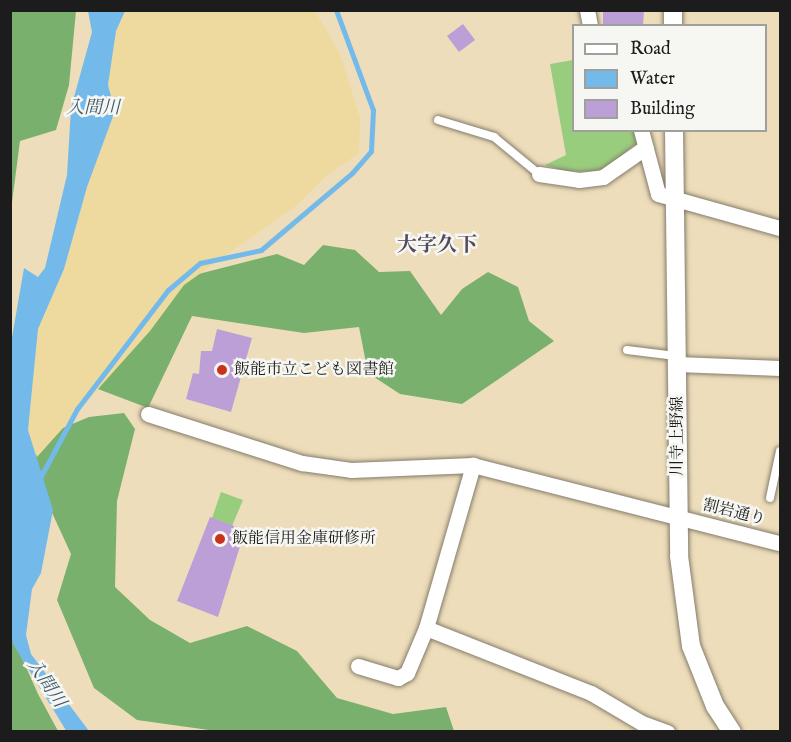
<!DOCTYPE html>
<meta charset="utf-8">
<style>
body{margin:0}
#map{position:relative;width:791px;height:742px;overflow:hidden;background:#edddba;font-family:"IM FELL English","Noto Serif JP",serif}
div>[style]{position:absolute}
.green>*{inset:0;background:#99cd7e}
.forest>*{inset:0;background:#7ab06d}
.sand>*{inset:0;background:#eeda9e}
.water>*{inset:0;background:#73baea}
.stream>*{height:5px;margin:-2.5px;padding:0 2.5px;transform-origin:2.5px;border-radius:2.5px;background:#73baea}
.building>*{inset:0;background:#bd9fd7}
.roads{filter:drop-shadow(0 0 2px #847c6b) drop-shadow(0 0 2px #847c6b)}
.service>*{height:8px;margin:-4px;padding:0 4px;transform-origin:4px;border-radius:4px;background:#fff}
.minor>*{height:15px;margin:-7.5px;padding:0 7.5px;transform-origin:7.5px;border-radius:7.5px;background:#fff}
.tertiary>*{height:18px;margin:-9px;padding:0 9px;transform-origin:9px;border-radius:9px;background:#fff}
.dots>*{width:16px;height:16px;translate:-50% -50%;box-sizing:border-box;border:3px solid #f6f6f2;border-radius:50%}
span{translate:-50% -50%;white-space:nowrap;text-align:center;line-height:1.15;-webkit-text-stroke:5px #f6f6f2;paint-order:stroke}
.poi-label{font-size:16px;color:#1c1c1c}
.left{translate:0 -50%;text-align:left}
.street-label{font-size:16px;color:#1c1c1c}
.water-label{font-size:18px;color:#3f5b6e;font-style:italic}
.quarter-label{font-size:20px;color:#544a5d;font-weight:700}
.frame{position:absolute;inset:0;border:12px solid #1c1c1c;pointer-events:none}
.legend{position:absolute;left:572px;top:24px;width:195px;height:108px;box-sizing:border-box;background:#f6f6f2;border:2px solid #9f9f9c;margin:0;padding:8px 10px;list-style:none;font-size:18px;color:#1c1c1c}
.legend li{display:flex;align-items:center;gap:12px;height:30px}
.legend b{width:30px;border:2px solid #9f9f9c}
</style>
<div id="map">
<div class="green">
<div style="clip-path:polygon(573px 60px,574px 130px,637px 131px,639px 141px,602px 172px,565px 171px,545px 165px,566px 155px,550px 64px)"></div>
<div style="clip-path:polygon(221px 492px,243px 500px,232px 526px,212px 518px)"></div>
</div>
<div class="forest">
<div style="clip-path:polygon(11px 10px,76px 11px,69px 85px,56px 130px,20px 141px,11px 210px)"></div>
<div style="clip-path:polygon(323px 245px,355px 250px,379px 272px,410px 271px,441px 315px,462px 289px,488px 272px,518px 287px,529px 321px,554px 341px,462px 404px,400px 394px,368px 373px,359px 327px,304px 333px,192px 316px,148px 408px,98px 389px,183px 278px,277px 254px,304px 265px)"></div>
<div style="clip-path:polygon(124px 413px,135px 429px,117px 501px,115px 587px,150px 620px,190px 643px,247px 626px,297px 651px,337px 698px,393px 714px,446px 707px,454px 731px,223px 732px,137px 720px,94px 688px,57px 600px,71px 554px,32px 469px,41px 437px,89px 417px)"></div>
<div style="clip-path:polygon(10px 631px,38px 694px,58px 731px,11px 731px)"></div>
</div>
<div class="sand">
<div style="clip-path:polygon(125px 11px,315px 11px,340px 54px,360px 118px,359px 153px,325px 177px,297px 205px,184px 285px,150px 331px,37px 457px,28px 430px,38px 329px,64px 269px,87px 187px,115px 111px,108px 85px,116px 31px)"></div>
</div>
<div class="water">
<div style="clip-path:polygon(88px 11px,125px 11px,116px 31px,108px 85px,115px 111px,87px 187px,64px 269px,38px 329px,28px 430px,53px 510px,41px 573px,32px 589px,26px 635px,31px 654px,89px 731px,67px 732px,13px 644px,11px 632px,10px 349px,24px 268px,38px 277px,45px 268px,67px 175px,71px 108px,92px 32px)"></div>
</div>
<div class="stream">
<div style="left:40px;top:478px;width:78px;rotate:-61.8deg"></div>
<div style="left:77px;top:409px;width:150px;rotate:-52.6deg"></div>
<div style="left:168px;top:290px;width:42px;rotate:-40.2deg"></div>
<div style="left:200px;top:263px;width:62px;rotate:-12deg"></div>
<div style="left:261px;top:250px;width:119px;rotate:-40.2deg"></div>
<div style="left:352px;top:173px;width:29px;rotate:-49deg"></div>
<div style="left:371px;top:151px;width:41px;rotate:-87.2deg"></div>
<div style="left:373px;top:110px;width:107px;rotate:-110.3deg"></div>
</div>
<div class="building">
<div style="clip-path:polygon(603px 10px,644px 10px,643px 26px,603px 26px)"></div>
<div style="clip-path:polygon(463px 24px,475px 40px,459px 52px,447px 36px)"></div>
<div style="clip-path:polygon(217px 329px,252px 338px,231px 412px,186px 399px,193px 373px,199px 374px,201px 351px,212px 351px)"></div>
<div style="clip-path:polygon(210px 517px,245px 530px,218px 617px,177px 601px)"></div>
</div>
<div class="roads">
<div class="service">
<div style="left:438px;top:120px;width:59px;rotate:16.9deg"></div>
<div style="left:494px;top:137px;width:58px;rotate:39.4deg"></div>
<div style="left:627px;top:350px;width:49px;rotate:7deg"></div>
<div style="left:770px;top:498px;width:48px;rotate:-78deg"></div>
</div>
<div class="minor">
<div style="left:587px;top:10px;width:16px;rotate:79deg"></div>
<div style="left:641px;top:130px;width:66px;rotate:75.1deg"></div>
<div style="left:658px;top:194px;width:127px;rotate:15.6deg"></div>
<div style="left:539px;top:174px;width:40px;rotate:8.5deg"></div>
<div style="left:579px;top:180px;width:24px;rotate:-7deg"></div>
<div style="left:603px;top:177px;width:52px;rotate:-34.9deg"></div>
<div style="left:677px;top:364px;width:103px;rotate:2.2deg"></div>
<div style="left:148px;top:414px;width:162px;rotate:17.7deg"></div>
<div style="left:302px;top:463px;width:49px;rotate:8.1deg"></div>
<div style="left:351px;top:470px;width:122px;rotate:-2.3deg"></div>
<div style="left:473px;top:465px;width:317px;rotate:14.3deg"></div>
<div style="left:426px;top:628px;width:177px;rotate:21.5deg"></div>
<div style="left:591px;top:693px;width:59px;rotate:30.5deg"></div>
<div style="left:642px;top:723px;width:27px;rotate:20deg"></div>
<div style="left:358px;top:666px;width:42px;rotate:16.7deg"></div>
<div style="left:398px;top:678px;width:10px;rotate:-29deg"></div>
<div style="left:407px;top:673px;width:49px;rotate:-67.1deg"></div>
<div style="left:426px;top:628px;width:170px;rotate:-73.9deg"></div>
</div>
<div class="tertiary">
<div style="left:673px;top:10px;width:16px;rotate:90deg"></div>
<div style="left:674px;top:130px;width:426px;rotate:89.3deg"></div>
<div style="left:679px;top:556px;width:91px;rotate:82.4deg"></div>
<div style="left:691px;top:646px;width:65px;rotate:68.2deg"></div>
<div style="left:715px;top:706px;width:31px;rotate:57deg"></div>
</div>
</div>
<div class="dots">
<div style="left:222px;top:370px;background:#c8321e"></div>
<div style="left:220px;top:539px;background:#c8321e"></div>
</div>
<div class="poi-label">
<span class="left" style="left:234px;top:370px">飯能市立こども図書館</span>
<span class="left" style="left:232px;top:539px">飯能信用金庫研修所</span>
</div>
<div class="street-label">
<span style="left:678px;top:436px;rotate:-90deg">川寺上野線</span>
<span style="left:734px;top:513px;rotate:14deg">割岩通り</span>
</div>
<div class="water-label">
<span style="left:93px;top:109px">入間川</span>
<span style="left:45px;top:684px;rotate:56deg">入間川</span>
</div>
<div class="quarter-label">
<span style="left:437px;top:245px">大字久下</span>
</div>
<div class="frame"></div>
<ul class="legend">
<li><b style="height:8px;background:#fff"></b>Road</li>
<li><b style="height:16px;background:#73baea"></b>Water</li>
<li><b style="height:16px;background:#bd9fd7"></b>Building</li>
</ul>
</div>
